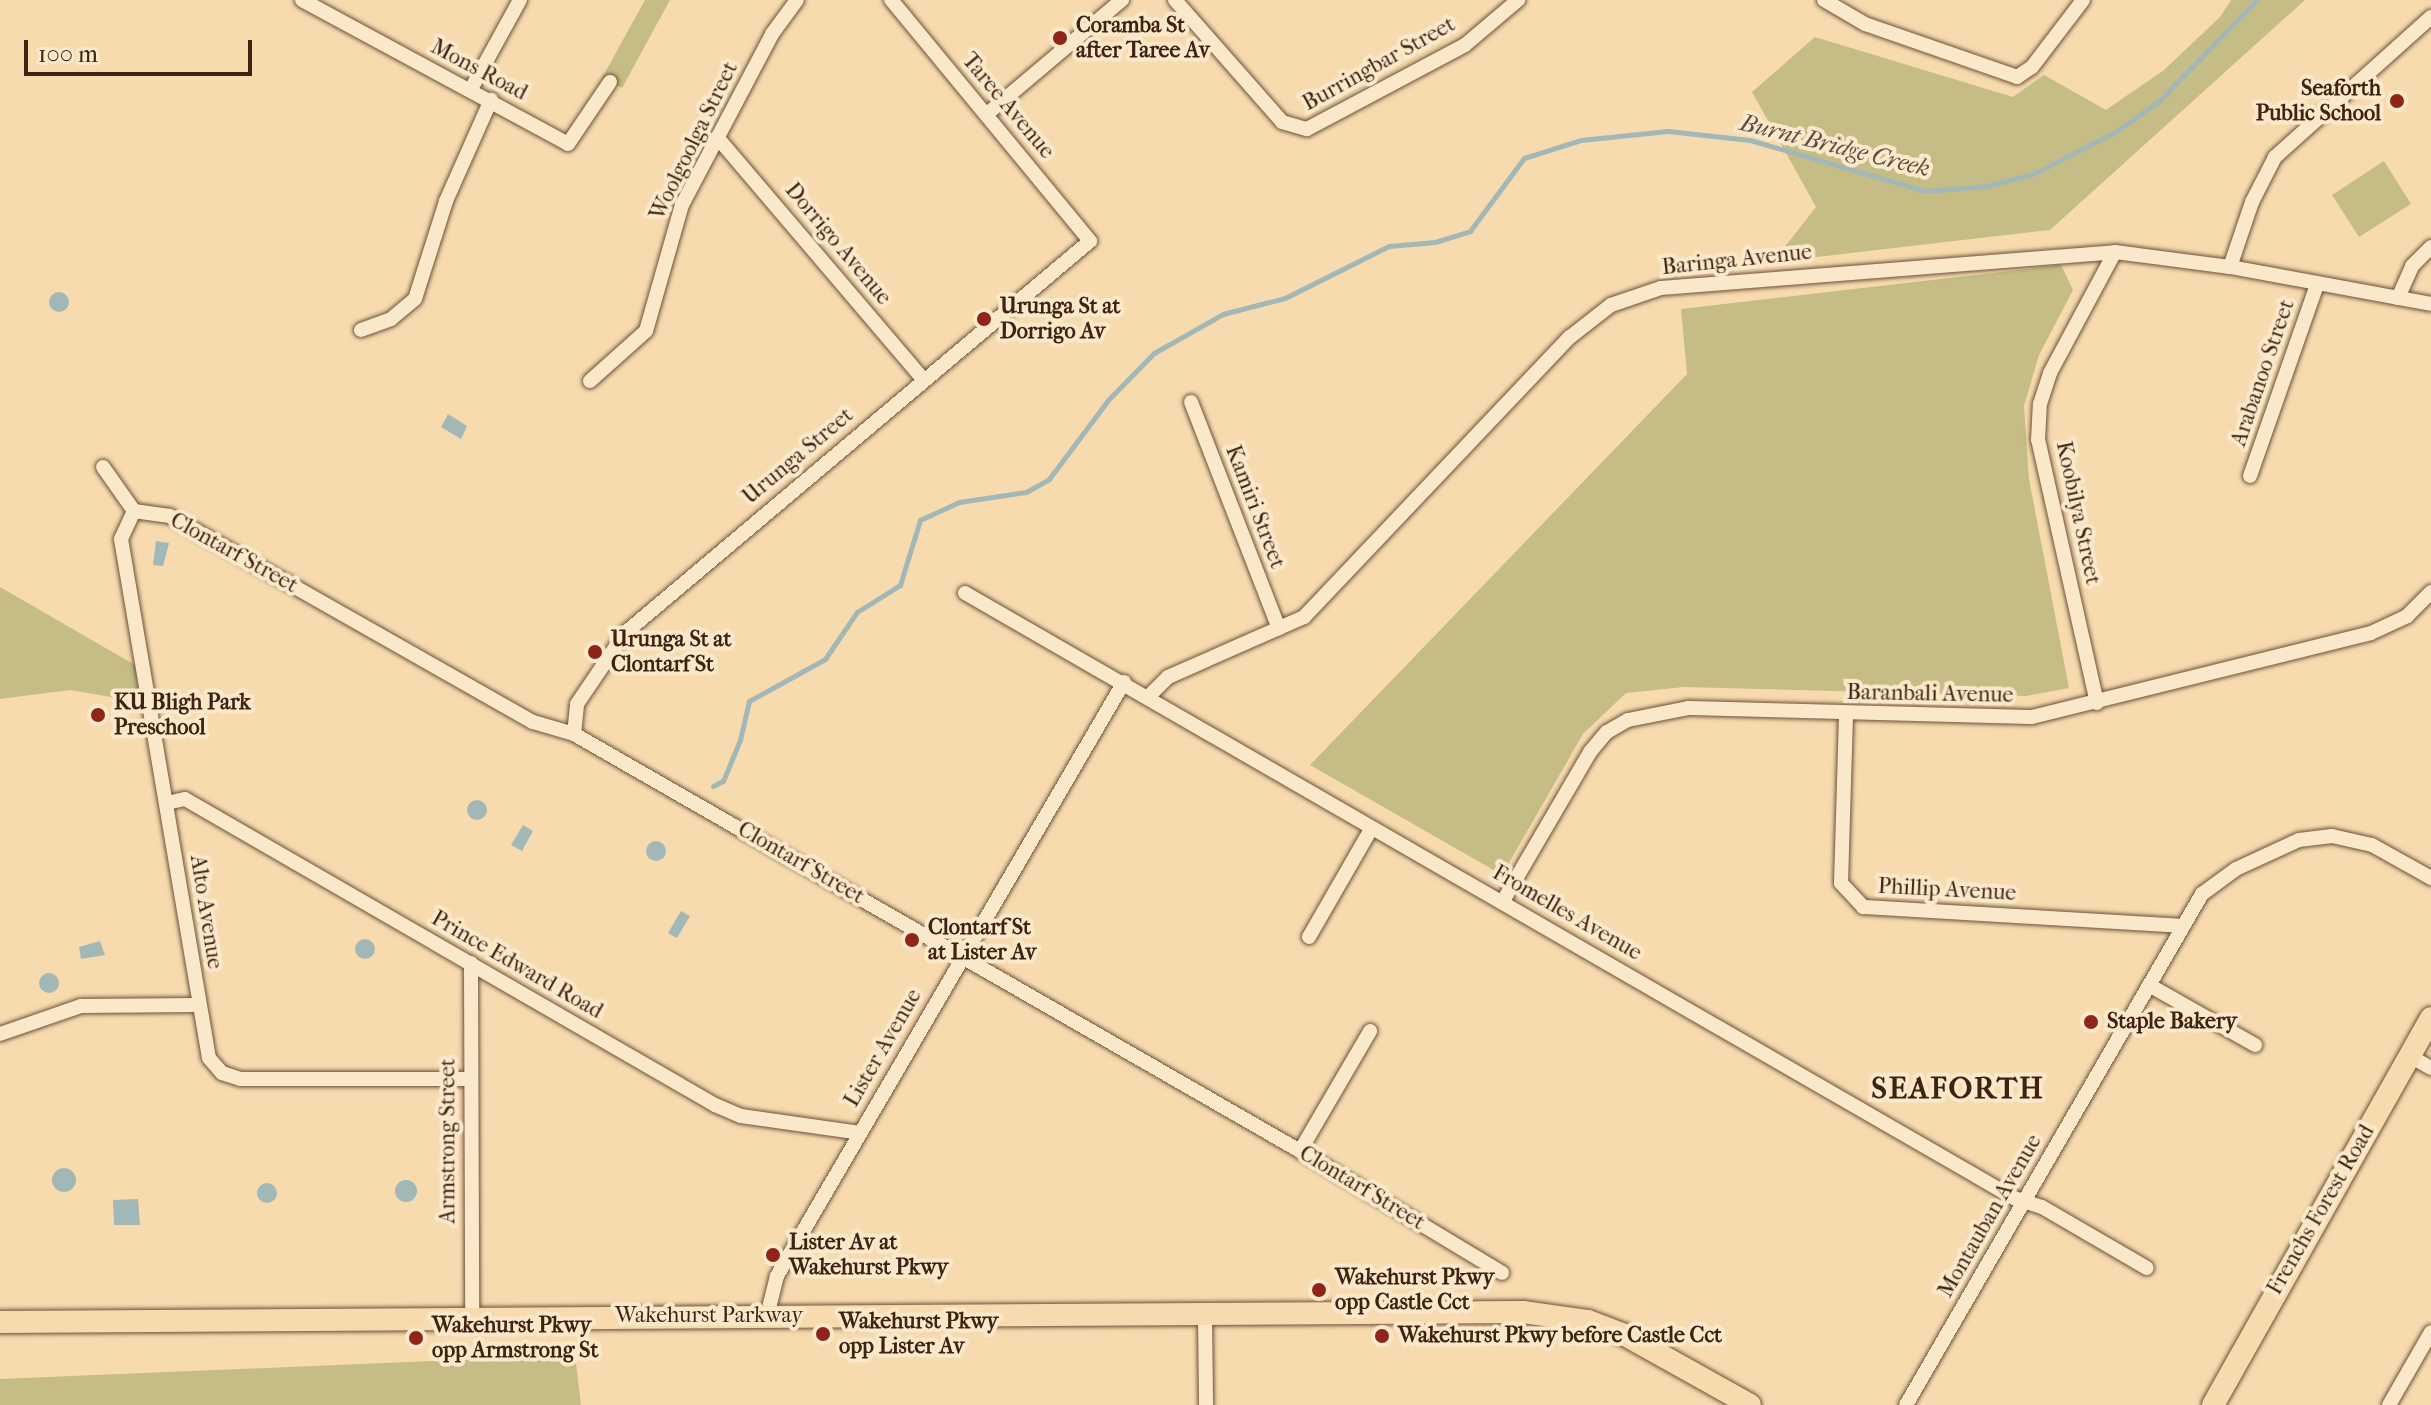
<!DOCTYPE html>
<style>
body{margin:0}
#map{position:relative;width:2431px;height:1405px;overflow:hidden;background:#f7dbaf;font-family:"IM FELL French Canon",serif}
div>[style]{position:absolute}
.green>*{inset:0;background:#c5bd85}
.water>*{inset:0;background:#a2b8b6}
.round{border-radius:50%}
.stream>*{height:5px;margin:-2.5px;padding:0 2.5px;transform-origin:2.5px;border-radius:2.5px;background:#a2b8b6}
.roads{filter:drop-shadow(0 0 2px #6e5039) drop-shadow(0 0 2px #6e5039)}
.street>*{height:14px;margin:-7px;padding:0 7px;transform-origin:7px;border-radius:7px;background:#fae8cb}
.primary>*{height:22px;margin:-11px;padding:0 11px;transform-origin:11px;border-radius:11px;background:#f7dbaf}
.dots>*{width:22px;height:22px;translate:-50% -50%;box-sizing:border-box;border:4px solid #fae8cb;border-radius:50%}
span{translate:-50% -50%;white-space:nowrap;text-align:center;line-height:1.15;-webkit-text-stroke:8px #fae8cb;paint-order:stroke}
.poi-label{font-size:22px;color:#412112;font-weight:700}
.left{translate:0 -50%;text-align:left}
.right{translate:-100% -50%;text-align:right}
.street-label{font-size:22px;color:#412112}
.water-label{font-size:24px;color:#5e4e43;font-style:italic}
.district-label{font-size:30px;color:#412112;font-weight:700;letter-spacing:2px}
.scale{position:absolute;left:24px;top:40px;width:228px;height:36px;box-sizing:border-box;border:4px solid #412112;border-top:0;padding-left:10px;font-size:24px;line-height:28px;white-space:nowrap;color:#412112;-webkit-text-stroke:6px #fae8cb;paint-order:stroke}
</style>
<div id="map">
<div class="green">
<div style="clip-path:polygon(645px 0,670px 0,622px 88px,602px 78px)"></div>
<div style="clip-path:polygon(2231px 0,2305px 0,2050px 230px,1773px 262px,1816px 207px,1752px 92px,1815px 37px,2013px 97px,2044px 75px,2106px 110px,2164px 70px,2220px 17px)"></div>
<div style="clip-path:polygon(2384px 161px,2411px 204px,2359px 237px,2332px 195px)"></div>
<div style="clip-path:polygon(2061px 265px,2073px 290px,2039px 355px,2024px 406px,2029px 479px,2069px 688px,2026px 696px,1684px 687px,1626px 693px,1583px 734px,1506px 868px,1497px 872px,1310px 765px,1687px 374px,1681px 309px)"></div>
<div style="clip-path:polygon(0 587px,135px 665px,140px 702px,70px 690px,0 699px)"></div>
<div style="clip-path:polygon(575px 1355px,581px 1405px,0 1405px,0 1379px)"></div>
</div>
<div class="water">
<div class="round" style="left:49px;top:292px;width:20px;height:20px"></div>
<div style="clip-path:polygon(448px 414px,467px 426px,461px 439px,441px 427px)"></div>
<div style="clip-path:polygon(156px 541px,169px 543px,163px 566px,153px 565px)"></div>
<div class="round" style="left:467px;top:800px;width:20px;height:20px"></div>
<div style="clip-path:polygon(523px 825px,533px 831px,522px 851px,511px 845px)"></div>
<div class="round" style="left:646px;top:841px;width:20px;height:20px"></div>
<div style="clip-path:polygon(681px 911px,690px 916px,677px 938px,668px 933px)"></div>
<div class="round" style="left:355px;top:939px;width:20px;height:20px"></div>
<div style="clip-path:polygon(100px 941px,105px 955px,81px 959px,79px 947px)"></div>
<div class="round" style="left:39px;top:973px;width:20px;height:20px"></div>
<div class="round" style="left:52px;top:1168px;width:24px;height:24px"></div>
<div class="round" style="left:395px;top:1180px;width:22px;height:22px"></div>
<div class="round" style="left:257px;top:1183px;width:20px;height:20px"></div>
<div style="clip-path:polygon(138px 1199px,140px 1225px,114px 1225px,113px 1200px)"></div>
</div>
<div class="stream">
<div style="left:713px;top:786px;width:11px;rotate:-27deg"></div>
<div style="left:723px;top:781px;width:44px;rotate:-67.5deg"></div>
<div style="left:740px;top:740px;width:40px;rotate:-77deg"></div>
<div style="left:749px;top:701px;width:87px;rotate:-28.9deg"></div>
<div style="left:825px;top:659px;width:57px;rotate:-55.8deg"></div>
<div style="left:857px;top:612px;width:51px;rotate:-32.1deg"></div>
<div style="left:900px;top:585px;width:68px;rotate:-72.9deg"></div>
<div style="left:920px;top:520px;width:43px;rotate:-24.8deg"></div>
<div style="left:959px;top:502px;width:68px;rotate:-8.5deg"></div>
<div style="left:1026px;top:492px;width:26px;rotate:-29deg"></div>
<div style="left:1049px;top:479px;width:99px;rotate:-53.2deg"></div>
<div style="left:1108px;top:400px;width:66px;rotate:-45.6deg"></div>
<div style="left:1154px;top:353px;width:79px;rotate:-29.5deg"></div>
<div style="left:1223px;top:314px;width:64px;rotate:-14.5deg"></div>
<div style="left:1285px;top:298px;width:116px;rotate:-26.6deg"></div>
<div style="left:1389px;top:246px;width:46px;rotate:-5deg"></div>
<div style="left:1435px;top:242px;width:37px;rotate:-17deg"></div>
<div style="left:1470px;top:231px;width:91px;rotate:-53.5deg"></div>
<div style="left:1524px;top:158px;width:60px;rotate:-17.5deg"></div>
<div style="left:1581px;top:140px;width:87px;rotate:-5.9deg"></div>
<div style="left:1668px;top:131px;width:82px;rotate:6.3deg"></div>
<div style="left:1750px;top:140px;width:183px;rotate:16.2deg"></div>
<div style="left:1926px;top:191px;width:61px;rotate:-4.7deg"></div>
<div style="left:1987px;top:186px;width:48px;rotate:-14.6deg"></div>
<div style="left:2033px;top:174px;width:94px;rotate:-27.1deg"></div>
<div style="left:2117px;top:131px;width:52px;rotate:-35.5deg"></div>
<div style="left:2159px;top:101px;width:141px;rotate:-45.9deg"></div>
</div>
<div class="roads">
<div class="street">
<div style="left:302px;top:0;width:302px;rotate:28.4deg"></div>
<div style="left:568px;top:144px;width:75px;rotate:-55.9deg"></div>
<div style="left:1175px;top:0;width:162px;rotate:48.7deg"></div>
<div style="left:1282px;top:122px;width:26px;rotate:16deg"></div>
<div style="left:1307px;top:129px;width:179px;rotate:-28deg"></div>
<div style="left:1465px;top:45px;width:70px;rotate:-40.3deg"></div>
<div style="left:1824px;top:0;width:48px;rotate:30.3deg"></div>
<div style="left:1865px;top:24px;width:161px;rotate:19.2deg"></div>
<div style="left:2017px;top:77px;width:18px;rotate:-34deg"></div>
<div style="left:2032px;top:67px;width:84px;rotate:-52.7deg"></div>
<div style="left:471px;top:89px;width:102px;rotate:-61.2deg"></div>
<div style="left:987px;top:114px;width:177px;rotate:-40.2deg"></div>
<div style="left:717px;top:137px;width:319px;rotate:49.6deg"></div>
<div style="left:2230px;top:267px;width:69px;rotate:-71.3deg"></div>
<div style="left:2252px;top:202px;width:51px;rotate:-62.9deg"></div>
<div style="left:2275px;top:157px;width:210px;rotate:-41.9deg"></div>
<div style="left:2398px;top:298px;width:35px;rotate:-66deg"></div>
<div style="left:2412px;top:266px;width:27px;rotate:-45deg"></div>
<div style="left:361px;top:330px;width:32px;rotate:-20deg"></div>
<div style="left:391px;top:319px;width:31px;rotate:-40deg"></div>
<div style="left:415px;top:299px;width:103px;rotate:-72.4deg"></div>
<div style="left:446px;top:201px;width:111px;rotate:-66deg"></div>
<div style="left:590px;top:381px;width:75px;rotate:-41.8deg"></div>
<div style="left:646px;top:331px;width:131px;rotate:-74.1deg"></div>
<div style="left:682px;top:205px;width:193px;rotate:-62.2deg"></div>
<div style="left:772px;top:34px;width:42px;rotate:-53.7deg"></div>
<div style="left:1191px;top:402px;width:243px;rotate:68.8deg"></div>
<div style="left:103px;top:467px;width:54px;rotate:54.8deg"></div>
<div style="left:2250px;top:476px;width:202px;rotate:-70.7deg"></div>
<div style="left:134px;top:511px;width:36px;rotate:8deg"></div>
<div style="left:170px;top:516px;width:417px;rotate:29.6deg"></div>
<div style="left:533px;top:722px;width:43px;rotate:16.3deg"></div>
<div style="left:574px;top:734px;width:837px;rotate:29.87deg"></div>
<div style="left:1300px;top:1151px;width:236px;rotate:31.1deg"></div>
<div style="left:134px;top:511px;width:31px;rotate:115deg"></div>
<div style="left:121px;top:539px;width:526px;rotate:80.38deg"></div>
<div style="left:209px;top:1058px;width:20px;rotate:49deg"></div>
<div style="left:222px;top:1073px;width:19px;rotate:18deg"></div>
<div style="left:240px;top:1079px;width:229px"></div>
<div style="left:965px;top:593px;width:1211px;rotate:29.97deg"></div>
<div style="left:2014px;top:1198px;width:29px;rotate:18deg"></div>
<div style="left:2042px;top:1207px;width:121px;rotate:30.2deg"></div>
<div style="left:1148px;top:697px;width:28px;rotate:-45deg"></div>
<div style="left:1168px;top:677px;width:149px;rotate:-23.8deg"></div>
<div style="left:1304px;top:617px;width:386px;rotate:-46.5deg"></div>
<div style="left:1570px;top:337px;width:52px;rotate:-38deg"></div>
<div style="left:1611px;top:305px;width:53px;rotate:-18.8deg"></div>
<div style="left:1661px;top:288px;width:455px;rotate:-4.5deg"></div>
<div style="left:2115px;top:252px;width:116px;rotate:7.4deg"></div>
<div style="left:2230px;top:267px;width:204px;rotate:10.4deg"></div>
<div style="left:2097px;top:703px;width:270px;rotate:-102.6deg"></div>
<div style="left:2038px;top:440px;width:36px;rotate:-87deg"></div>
<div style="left:2040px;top:404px;width:33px;rotate:-72deg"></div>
<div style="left:2050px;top:373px;width:137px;rotate:-61.8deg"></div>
<div style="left:1846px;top:715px;width:168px;rotate:91.7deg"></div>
<div style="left:1841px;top:883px;width:33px;rotate:47deg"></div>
<div style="left:1863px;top:907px;width:319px;rotate:3.4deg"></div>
<div style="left:574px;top:734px;width:30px;rotate:-84deg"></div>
<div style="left:577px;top:704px;width:86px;rotate:-55.9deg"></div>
<div style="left:625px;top:633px;width:608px;rotate:-40.13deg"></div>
<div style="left:1090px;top:241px;width:313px;rotate:-129.5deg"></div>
<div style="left:167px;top:803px;width:18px;rotate:-13deg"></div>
<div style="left:185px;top:799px;width:612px;rotate:30deg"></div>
<div style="left:715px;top:1105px;width:28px;rotate:23deg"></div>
<div style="left:741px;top:1116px;width:120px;rotate:8.1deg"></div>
<div style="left:1503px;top:901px;width:173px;rotate:-59.7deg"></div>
<div style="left:1590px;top:752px;width:26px;rotate:-50deg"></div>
<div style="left:1607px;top:732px;width:24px;rotate:-30deg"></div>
<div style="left:1628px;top:720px;width:61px;rotate:-11.3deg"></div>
<div style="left:1688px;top:708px;width:344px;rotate:1.5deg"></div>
<div style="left:2032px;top:717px;width:349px;rotate:-13.9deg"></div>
<div style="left:2371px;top:633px;width:40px;rotate:-25deg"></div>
<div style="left:2407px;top:616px;width:34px;rotate:-45deg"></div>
<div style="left:1309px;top:937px;width:125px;rotate:-60.1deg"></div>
<div style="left:471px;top:963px;width:355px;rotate:89.8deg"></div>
<div style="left:2149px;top:985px;width:122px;rotate:29.5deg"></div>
<div style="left:0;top:1034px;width:86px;rotate:-19.1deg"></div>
<div style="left:81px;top:1006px;width:117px;rotate:-0.5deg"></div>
<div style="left:2410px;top:1056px;width:24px;rotate:30deg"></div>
<div style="left:1300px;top:1151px;width:139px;rotate:-59.7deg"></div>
<div style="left:767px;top:1316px;width:41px;rotate:-76deg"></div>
<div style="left:777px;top:1276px;width:688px;rotate:-59.71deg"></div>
<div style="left:1205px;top:1317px;width:88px;rotate:89.3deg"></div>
<div style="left:1906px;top:1405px;width:591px;rotate:-59.92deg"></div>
<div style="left:2202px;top:894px;width:42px;rotate:-36.3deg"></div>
<div style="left:2236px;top:869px;width:69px;rotate:-24.7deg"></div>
<div style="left:2299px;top:840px;width:33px;rotate:-7deg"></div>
<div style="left:2332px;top:836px;width:41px;rotate:12.7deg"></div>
<div style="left:2372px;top:845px;width:68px;rotate:29.2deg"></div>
<div style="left:2389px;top:1405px;width:84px;rotate:-60.1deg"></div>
</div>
<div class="primary">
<div style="left:0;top:1322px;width:1523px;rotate:-0.38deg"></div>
<div style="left:1523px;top:1312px;width:66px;rotate:7.9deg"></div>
<div style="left:1588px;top:1321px;width:40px;rotate:21deg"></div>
<div style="left:1625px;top:1335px;width:143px;rotate:29.2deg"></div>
<div style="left:2213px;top:1405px;width:444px;rotate:-60.6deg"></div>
</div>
</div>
<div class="dots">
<div style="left:1060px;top:38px;background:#8f2418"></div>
<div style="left:2397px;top:101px;background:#8f2418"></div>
<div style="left:984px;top:319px;background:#8f2418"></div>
<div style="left:595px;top:652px;background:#8f2418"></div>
<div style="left:98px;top:715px;background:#8f2418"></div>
<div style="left:912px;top:940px;background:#8f2418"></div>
<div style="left:2091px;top:1022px;background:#8f2418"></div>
<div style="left:773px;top:1255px;background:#8f2418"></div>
<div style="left:1319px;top:1290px;background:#8f2418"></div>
<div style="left:823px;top:1334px;background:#8f2418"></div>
<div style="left:1382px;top:1336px;background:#8f2418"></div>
<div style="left:416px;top:1338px;background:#8f2418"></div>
</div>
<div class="poi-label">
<span class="left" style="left:1076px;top:38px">Coramba St<br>after Taree Av</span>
<span class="right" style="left:2381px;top:101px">Seaforth<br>Public School</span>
<span class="left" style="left:1000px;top:319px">Urunga St at<br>Dorrigo Av</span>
<span class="left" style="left:611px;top:652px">Urunga St at<br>Clontarf St</span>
<span class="left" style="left:114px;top:715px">KU Bligh Park<br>Preschool</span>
<span class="left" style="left:928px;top:940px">Clontarf St<br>at Lister Av</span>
<span class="left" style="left:2107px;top:1022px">Staple Bakery</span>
<span class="left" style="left:789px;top:1255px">Lister Av at<br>Wakehurst Pkwy</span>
<span class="left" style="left:1335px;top:1290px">Wakehurst Pkwy<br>opp Castle Cct</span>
<span class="left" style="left:839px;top:1334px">Wakehurst Pkwy<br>opp Lister Av</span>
<span class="left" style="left:432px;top:1338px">Wakehurst Pkwy<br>opp Armstrong St</span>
<span class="left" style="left:1398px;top:1336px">Wakehurst Pkwy before Castle Cct</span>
</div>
<div class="street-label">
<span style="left:1379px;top:64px;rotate:-29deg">Burringbar Street</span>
<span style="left:479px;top:70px;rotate:28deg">Mons Road</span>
<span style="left:1008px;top:106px;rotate:50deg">Taree Avenue</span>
<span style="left:694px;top:141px;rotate:-64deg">Woolgoolga Street</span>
<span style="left:838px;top:244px;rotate:50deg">Dorrigo Avenue</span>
<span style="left:1737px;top:260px;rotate:-6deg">Baringa Avenue</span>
<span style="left:2263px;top:373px;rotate:-71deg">Arabanoo Street</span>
<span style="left:798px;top:456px;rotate:-40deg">Urunga Street</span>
<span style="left:1255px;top:507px;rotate:69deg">Kamiri Street</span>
<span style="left:2078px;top:513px;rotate:78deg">Koobilya Street</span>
<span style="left:234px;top:553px;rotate:29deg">Clontarf Street</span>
<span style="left:1930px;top:694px;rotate:1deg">Baranbali Avenue</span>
<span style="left:801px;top:863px;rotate:30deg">Clontarf Street</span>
<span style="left:1947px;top:890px;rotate:3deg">Phillip Avenue</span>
<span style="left:206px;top:912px;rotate:81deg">Alto Avenue</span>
<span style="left:1567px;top:913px;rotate:30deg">Fromelles Avenue</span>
<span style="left:517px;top:965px;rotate:30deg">Prince Edward Road</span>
<span style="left:883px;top:1048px;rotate:-60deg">Lister Avenue</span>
<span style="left:448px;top:1141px;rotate:-90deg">Armstrong Street</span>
<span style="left:1362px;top:1188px;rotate:31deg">Clontarf Street</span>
<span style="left:2321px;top:1210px;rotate:-60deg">Frenchs Forest Road</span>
<span style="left:1990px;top:1216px;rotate:-60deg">Montauban Avenue</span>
<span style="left:709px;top:1316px">Wakehurst Parkway</span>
</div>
<div class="water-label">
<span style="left:1835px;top:146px;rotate:14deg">Burnt Bridge Creek</span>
</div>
<div class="district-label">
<span style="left:1958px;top:1089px">SEAFORTH</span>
</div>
<div class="scale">100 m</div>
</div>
